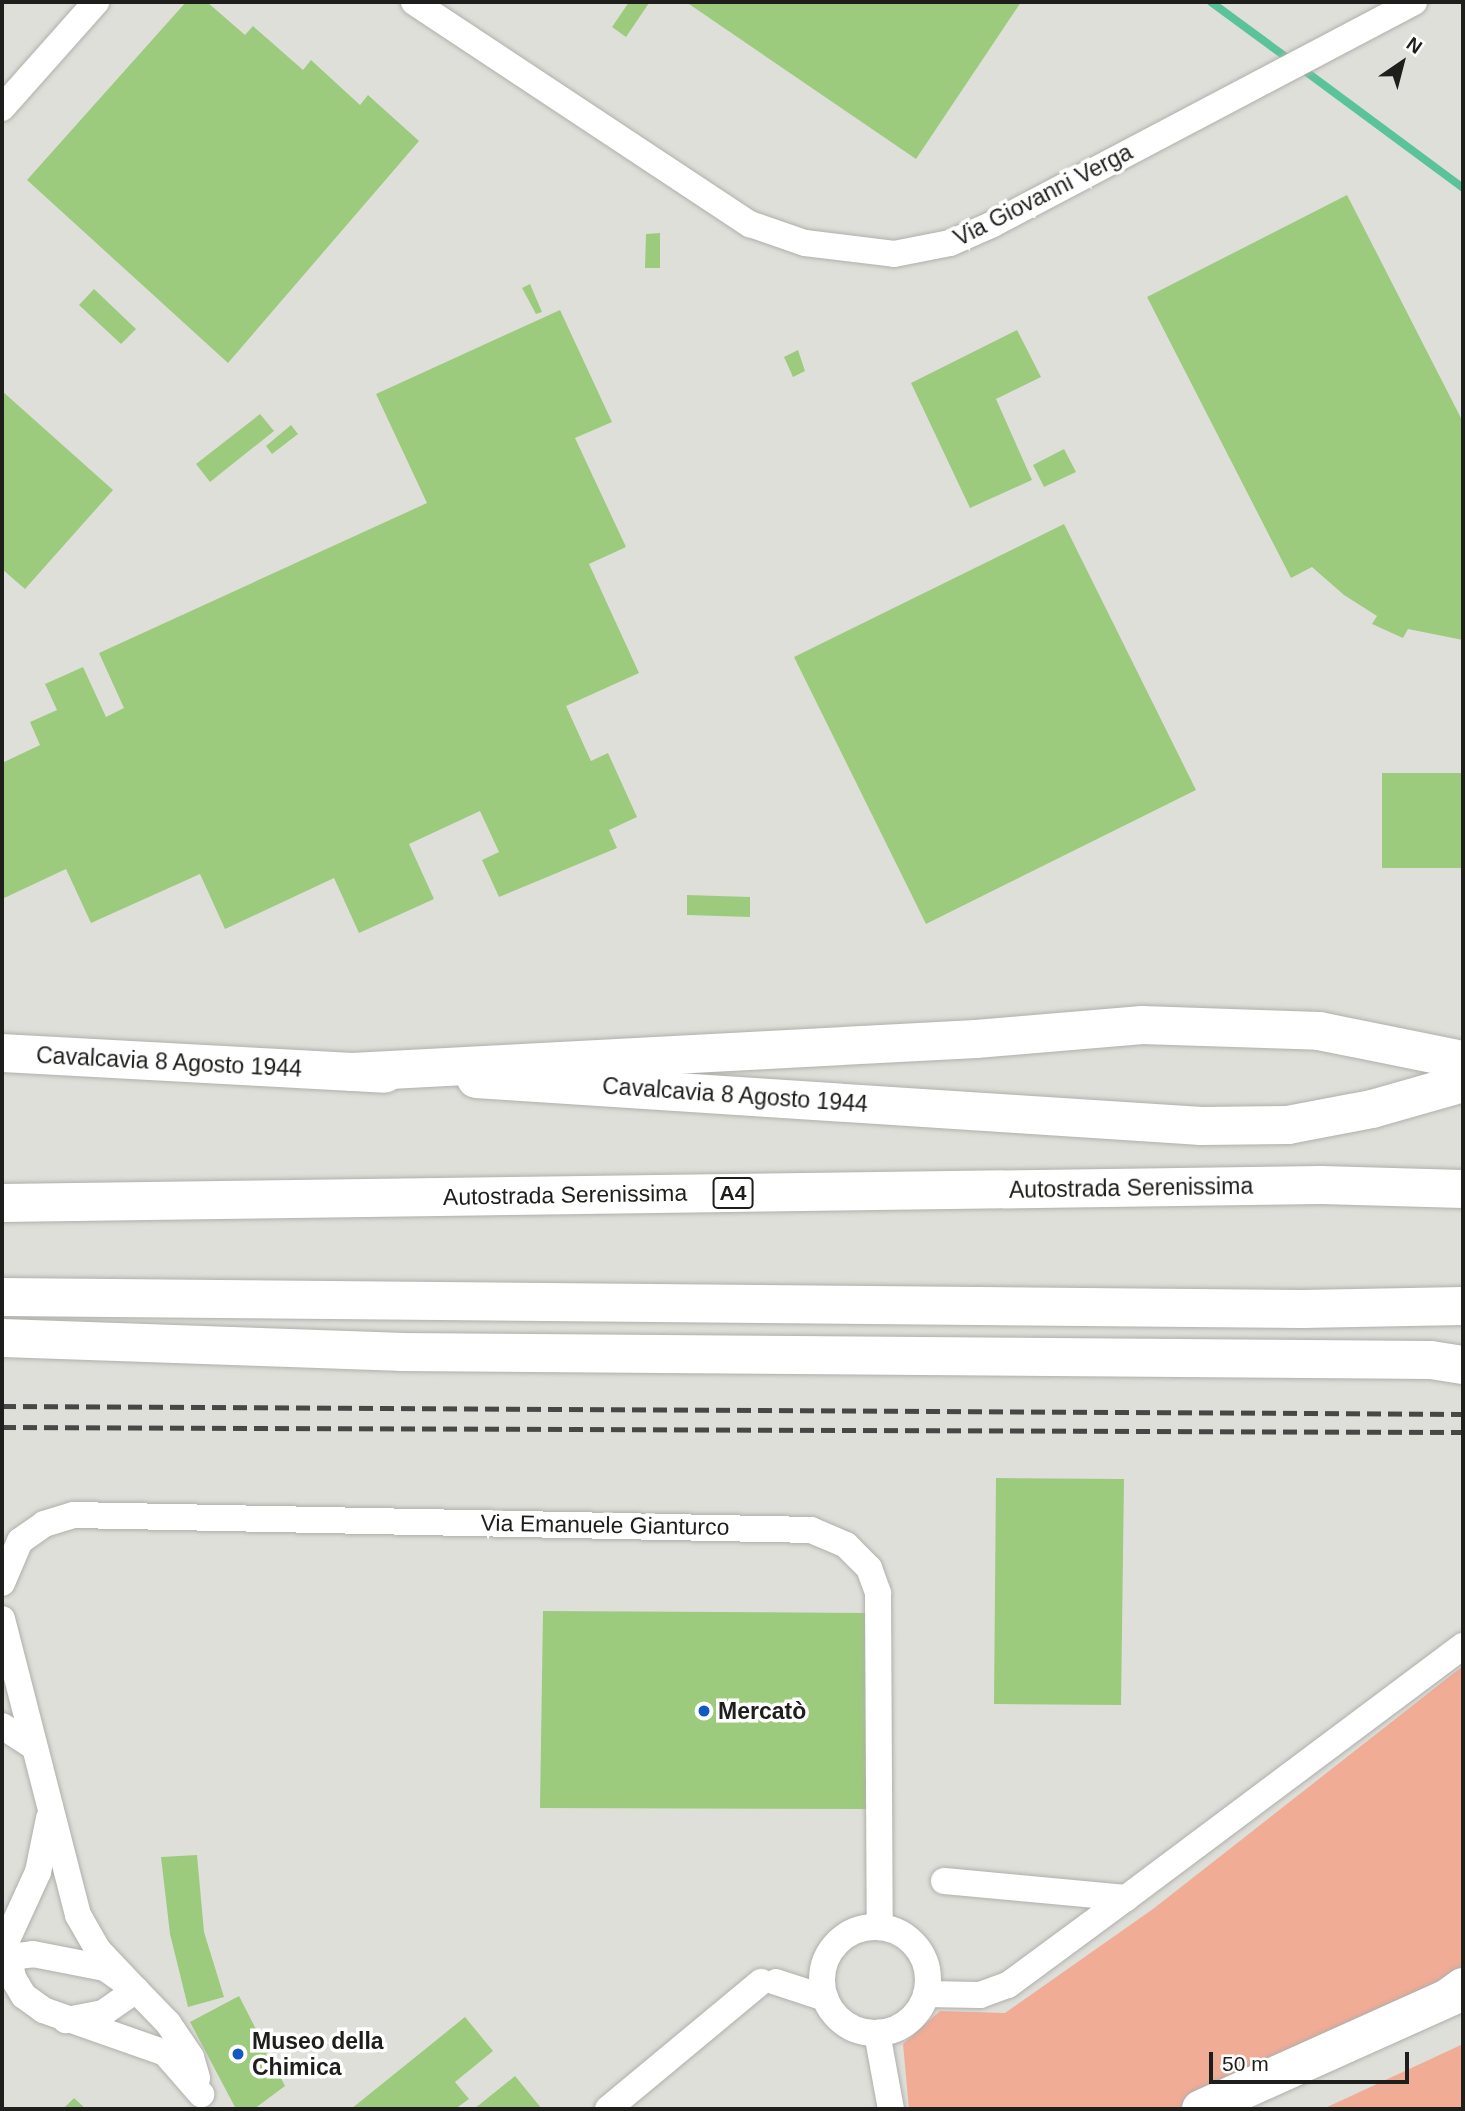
<!DOCTYPE html>
<meta charset="utf-8">
<style>
body{margin:0}
#map{position:relative;width:1465px;height:2111px;overflow:hidden;background:#dfdfda;font-family:Helvetica,sans-serif}
div>[style]{position:absolute}
.green>*{inset:0;background:#f1ac96}
.stream>*{height:8px;margin:-4px;padding:0 4px;transform-origin:4px;border-radius:4px;background:#5bc399}
.building>*{inset:0;background:#9dcb7d}
.roads{filter:drop-shadow(0 0 2px #b0afab) drop-shadow(0 0 2px #b0afab)}
.street>*{height:26px;margin:-13px;padding:0 13px;transform-origin:13px;border-radius:13px;background:#fff}
.street>.ring{margin:-13px;padding:0;box-sizing:content-box;background:none;border:26px solid #fff;border-radius:50%}
.secondary>*{height:38px;margin:-19px;padding:0 19px;transform-origin:19px;border-radius:19px;background:#fff}
.highway>*{height:38px;margin:-19px;padding:0 19px;transform-origin:19px;border-radius:19px;background:#fff}
.rail>*{height:5px;margin-top:-2.5px;transform-origin:0;background:repeating-linear-gradient(90deg,#474745 0 14px,transparent 0 21px)}
.dots>*{width:19px;height:19px;translate:-50% -50%;box-sizing:border-box;border:4px solid #fff;border-radius:50%}
span{translate:-50% -50%;white-space:nowrap;text-align:center;line-height:1.15;-webkit-text-stroke:7px #fff;paint-order:stroke}
.shield-label span{padding:2px 5px;background:#fff;border:2px solid;border-radius:5px;-webkit-text-stroke-width:0}
.shield-label{font-size:21px;color:#1e1e1c;font-weight:700}
.street-label{font-size:23px;color:#1e1e1c}
.poi-label{font-size:23px;color:#1e1e1c;font-weight:700}
.left{translate:0 -50%;text-align:left}
.frame{position:absolute;inset:0;border:4px solid #1e1e1c;pointer-events:none}
.north{position:absolute;left:1367px;top:28px;width:70px;height:70px;-webkit-text-stroke:5px #fff;paint-order:stroke;rotate:35deg;font-size:19px;font-weight:700;line-height:28px;text-align:center;color:#1e1e1c}
.north::after{content:'';display:block;margin:auto;width:24px;height:32px;background:#1e1e1c;clip-path:polygon(50% 0,100% 100%,50% 72%,0 100%)}
.scale{position:absolute;left:1209px;top:2052px;width:200px;height:32px;box-sizing:border-box;border:4px solid #1e1e1c;border-top:0;padding-left:9px;font-size:21px;line-height:24px;white-space:nowrap;color:#1e1e1c;-webkit-text-stroke:5px #fff;paint-order:stroke}
</style>
<div id="map">
<div class="green">
<div style="clip-path:polygon(1463px 1666px,1463px 1969px,1192px 2109px,909px 2109px,903px 2044px,940px 2011px,1005px 2013px,1153px 1909px)"></div>
<div style="clip-path:polygon(1463px 2044px,1463px 2109px,1323px 2109px)"></div>
</div>
<div class="stream">
<div style="left:1211px;top:2px;width:98px;rotate:36.3deg"></div>
<div style="left:1301px;top:68px;width:202px;rotate:36.5deg"></div>
</div>
<div class="building">
<div style="clip-path:polygon(186px 2px,207px 2px,245px 35px,253px 26px,303px 70px,311px 60px,360px 105px,368px 95px,419px 141px,228px 363px,27px 180px)"></div>
<div style="clip-path:polygon(629px 2px,649px 3px,626px 37px,612px 27px)"></div>
<div style="clip-path:polygon(686px 2px,1021px 2px,916px 159px)"></div>
<div style="clip-path:polygon(1347px 195px,1463px 422px,1463px 640px,1408px 629px,1403px 638px,1372px 624px,1377px 616px,1344px 595px,1312px 567px,1291px 578px,1147px 297px)"></div>
<div style="clip-path:polygon(660px 233px,660px 268px,645px 268px,646px 234px)"></div>
<div style="clip-path:polygon(530px 284px,542px 312px,536px 314px,522px 288px)"></div>
<div style="clip-path:polygon(94px 289px,136px 329px,121px 344px,79px 305px)"></div>
<div style="clip-path:polygon(560px 310px,612px 422px,575px 438px,626px 547px,589px 564px,639px 673px,566px 706px,591px 761px,608px 753px,637px 817px,609px 830px,617px 848px,499px 897px,482px 860px,499px 852px,480px 811px,409px 844px,434px 899px,359px 933px,334px 878px,225px 929px,200px 874px,91px 923px,66px 869px,2px 899px,2px 763px,40px 745px,30px 722px,57px 710px,45px 684px,83px 667px,106px 717px,124px 708px,99px 653px,427px 503px,376px 394px)"></div>
<div style="clip-path:polygon(1017px 330px,1041px 377px,996px 399px,1032px 480px,970px 508px,911px 383px)"></div>
<div style="clip-path:polygon(798px 350px,805px 371px,793px 377px,784px 357px)"></div>
<div style="clip-path:polygon(2px 391px,113px 490px,25px 589px,2px 569px)"></div>
<div style="clip-path:polygon(260px 414px,274px 431px,210px 482px,196px 464px)"></div>
<div style="clip-path:polygon(291px 425px,298px 434px,272px 454px,266px 446px)"></div>
<div style="clip-path:polygon(1064px 449px,1076px 472px,1044px 487px,1033px 465px)"></div>
<div style="clip-path:polygon(1064px 524px,1196px 790px,926px 924px,794px 657px)"></div>
<div style="clip-path:polygon(1382px 773px,1463px 773px,1463px 868px,1382px 868px)"></div>
<div style="clip-path:polygon(687px 895px,750px 897px,750px 917px,687px 915px)"></div>
<div style="clip-path:polygon(996px 1478px,1124px 1479px,1121px 1705px,994px 1704px)"></div>
<div style="clip-path:polygon(543px 1611px,867px 1613px,867px 1809px,540px 1808px)"></div>
<div style="clip-path:polygon(197px 1855px,204px 1932px,224px 1997px,188px 2007px,170px 1934px,161px 1857px)"></div>
<div style="clip-path:polygon(239px 1996px,285px 2086px,254px 2109px,236px 2109px,190px 2022px)"></div>
<div style="clip-path:polygon(465px 2017px,493px 2051px,455px 2082px,469px 2099px,455px 2109px,351px 2109px)"></div>
<div style="clip-path:polygon(515px 2076px,542px 2109px,474px 2109px)"></div>
<div style="clip-path:polygon(74px 2098px,86px 2109px,63px 2109px)"></div>
</div>
<div class="roads">
<div class="street">
<div style="left:414px;top:2px;width:403px;rotate:33.5deg"></div>
<div style="left:750px;top:224px;width:58px;rotate:19.1deg"></div>
<div style="left:805px;top:243px;width:90px;rotate:7deg"></div>
<div style="left:894px;top:254px;width:57px;rotate:-11.1deg"></div>
<div style="left:950px;top:243px;width:47px;rotate:-23.8deg"></div>
<div style="left:993px;top:224px;width:476px;rotate:-27.8deg"></div>
<div style="left:2px;top:108px;width:142px;rotate:-48.4deg"></div>
<div style="left:2px;top:1583px;width:46px;rotate:-66.8deg"></div>
<div style="left:20px;top:1541px;width:29px;rotate:-35deg"></div>
<div style="left:44px;top:1524px;width:30px;rotate:-17deg"></div>
<div style="left:73px;top:1515px;width:738px;rotate:1.16deg"></div>
<div style="left:811px;top:1530px;width:38px;rotate:23deg"></div>
<div style="left:846px;top:1545px;width:33px;rotate:45deg"></div>
<div style="left:869px;top:1568px;width:27px;rotate:70deg"></div>
<div style="left:878px;top:1593px;width:334px;rotate:89.7deg"></div>
<div style="left:2px;top:1619px;width:306px;rotate:75.6deg"></div>
<div style="left:78px;top:1915px;width:40px;rotate:60.3deg"></div>
<div style="left:98px;top:1950px;width:55px;rotate:46.5deg"></div>
<div style="left:136px;top:1990px;width:40px;rotate:145.1deg"></div>
<div style="left:103px;top:2013px;width:38px;rotate:169deg"></div>
<div style="left:2px;top:1726px;width:37px;rotate:33deg"></div>
<div style="left:49px;top:1818px;width:55px;rotate:101.5deg"></div>
<div style="left:38px;top:1872px;width:77px;rotate:114.6deg"></div>
<div style="left:6px;top:1942px;width:37px;rotate:79deg"></div>
<div style="left:13px;top:1978px;width:21px;rotate:59deg"></div>
<div style="left:24px;top:1996px;width:24px;rotate:36deg"></div>
<div style="left:43px;top:2010px;width:129px;rotate:19.4deg"></div>
<div style="left:165px;top:2053px;width:55px;rotate:48.7deg"></div>
<div style="left:944px;top:1881px;width:183px;rotate:5.3deg"></div>
<div style="left:1126px;top:1898px;width:421px;rotate:-36.8deg"></div>
<div class="ring" style="left:822px;top:1927px;width:80px;height:80px"></div>
<div style="left:2px;top:1958px;width:31px;rotate:-7deg"></div>
<div style="left:33px;top:1954px;width:73px;rotate:11deg"></div>
<div style="left:105px;top:1968px;width:38px;rotate:35deg"></div>
<div style="left:136px;top:1990px;width:46px;rotate:45.9deg"></div>
<div style="left:168px;top:2023px;width:41px;rotate:55.9deg"></div>
<div style="left:191px;top:2057px;width:22px;rotate:74deg"></div>
<div style="left:776px;top:1982px;width:52px;rotate:18.1deg"></div>
<div style="left:926px;top:1994px;width:54px;rotate:1.1deg"></div>
<div style="left:980px;top:1995px;width:30px;rotate:-20deg"></div>
<div style="left:1008px;top:1985px;width:147px;rotate:-36.4deg"></div>
<div style="left:877px;top:2033px;width:77px;rotate:79.6deg"></div>
<div style="left:608px;top:2109px;width:199px;rotate:-39.7deg"></div>
</div>
<div class="secondary">
<div style="left:2px;top:1053px;width:383px;rotate:3.1deg"></div>
<div style="left:476px;top:1079px;width:727px;rotate:3.71deg"></div>
<div style="left:1201px;top:1126px;width:87px;rotate:-0.7deg"></div>
<div style="left:1288px;top:1125px;width:86px;rotate:-10.8deg"></div>
<div style="left:1372px;top:1109px;width:95px;rotate:-15.9deg"></div>
<div style="left:1201px;top:2109px;width:287px;rotate:-24.2deg"></div>
</div>
<div class="highway">
<div style="left:352px;top:1072px;width:625px;rotate:-3.03deg"></div>
<div style="left:976px;top:1039px;width:167px;rotate:-4.8deg"></div>
<div style="left:1142px;top:1025px;width:177px;rotate:1.9deg"></div>
<div style="left:1319px;top:1031px;width:147px;rotate:11.4deg"></div>
<div style="left:2px;top:1203px;width:1319px;rotate:-0.78deg"></div>
<div style="left:1321px;top:1185px;width:142px;rotate:1.6deg"></div>
<div style="left:2px;top:1297px;width:1300px;rotate:0.53deg"></div>
<div style="left:1302px;top:1309px;width:161px;rotate:-1.1deg"></div>
<div style="left:2px;top:1338px;width:398px;rotate:2deg"></div>
<div style="left:400px;top:1352px;width:1031px;rotate:0.44deg"></div>
<div style="left:1431px;top:1360px;width:32px;rotate:9deg"></div>
<div style="left:1449px;top:1997px;width:17px;rotate:-36deg"></div>
</div>
</div>
<div class="rail">
<div style="left:2px;top:1406px;width:1461px;rotate:0.31deg"></div>
<div style="left:2px;top:1427px;width:1461px;rotate:0.2deg"></div>
</div>
<div class="dots">
<div style="left:704px;top:1711px;background:#1459c3"></div>
<div style="left:238px;top:2054px;background:#1459c3"></div>
</div>
<div class="shield-label">
<span style="left:733px;top:1193px">A4</span>
</div>
<div class="street-label">
<span style="left:1043px;top:195px;rotate:-27deg">Via Giovanni Verga</span>
<span style="left:169px;top:1062px;rotate:3deg">Cavalcavia 8 Agosto 1944</span>
<span style="left:735px;top:1095px;rotate:4deg">Cavalcavia 8 Agosto 1944</span>
<span style="left:1131px;top:1188px;rotate:-1deg">Autostrada Serenissima</span>
<span style="left:565px;top:1195px;rotate:-1deg">Autostrada Serenissima</span>
<span style="left:605px;top:1525px;rotate:1deg">Via Emanuele Gianturco</span>
</div>
<div class="poi-label">
<span class="left" style="left:718px;top:1711px">Mercatò</span>
<span class="left" style="left:252px;top:2054px">Museo della<br>Chimica</span>
</div>
<div class="frame"></div>
<div class="north">N</div>
<div class="scale">50 m</div>
</div>
